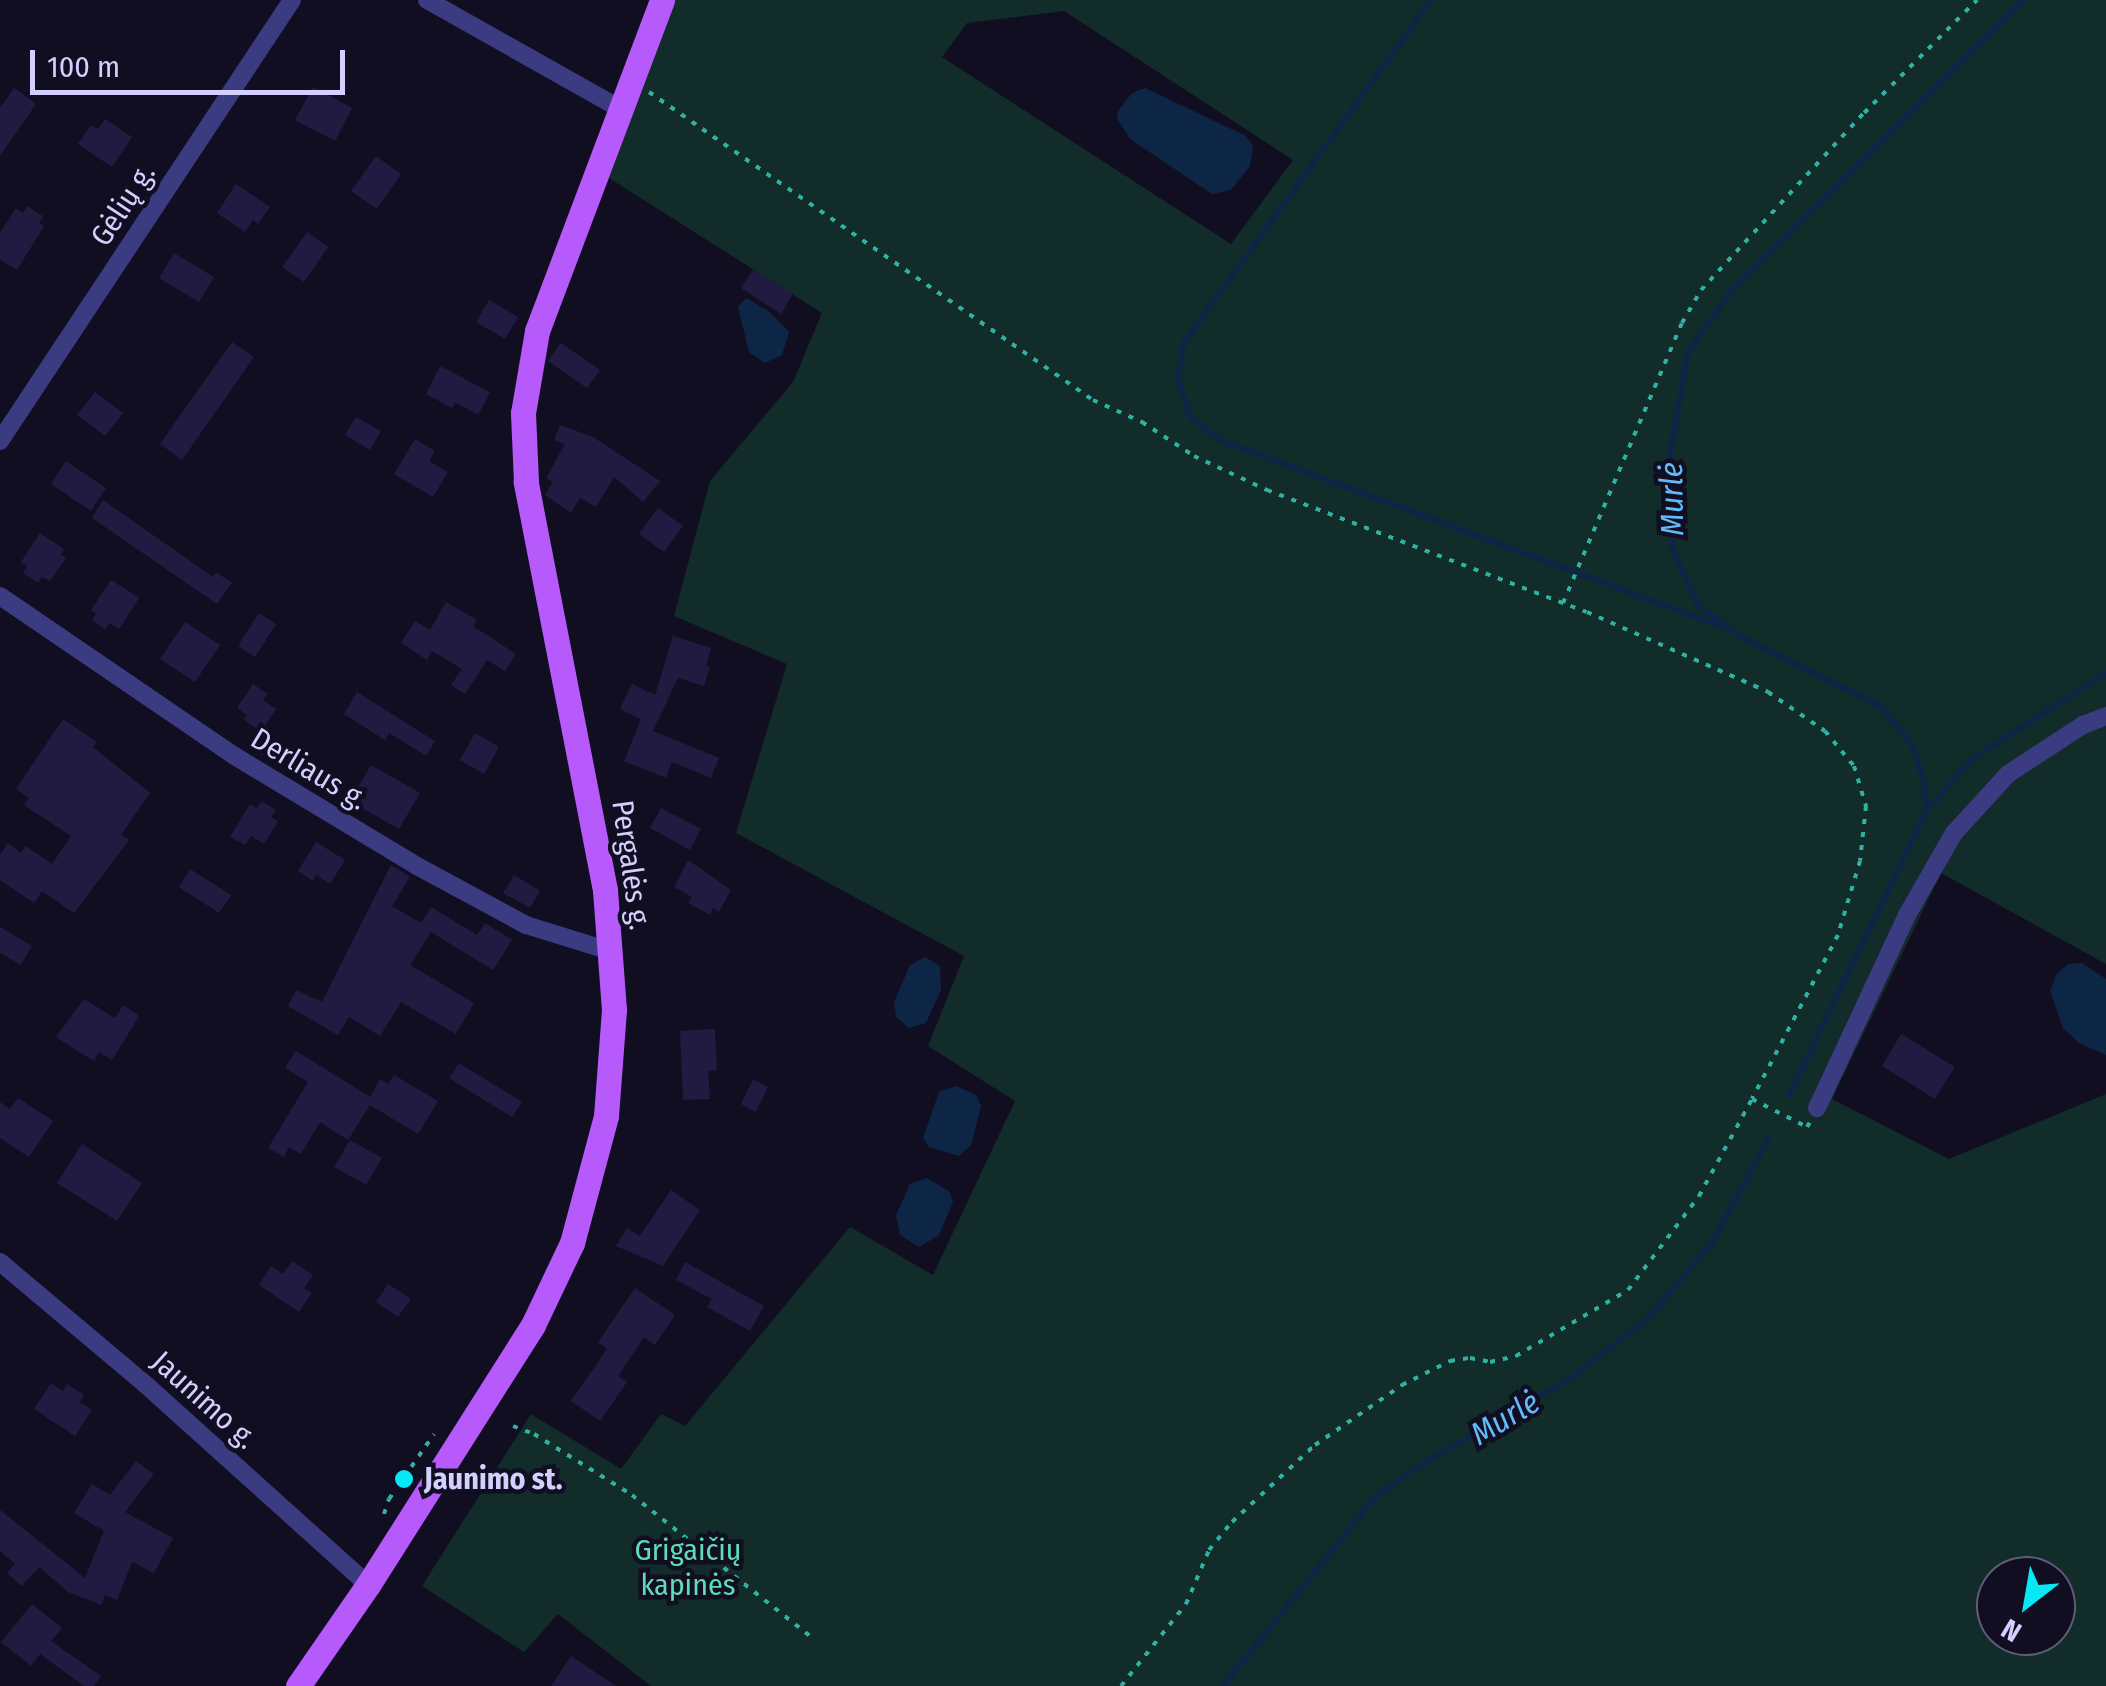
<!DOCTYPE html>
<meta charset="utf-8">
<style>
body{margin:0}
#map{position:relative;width:2106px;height:1686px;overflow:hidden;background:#110e22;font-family:"Fira Sans Condensed",sans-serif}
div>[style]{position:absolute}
.green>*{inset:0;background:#112c29}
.water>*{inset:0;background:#0e2646}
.stream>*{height:6px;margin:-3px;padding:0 3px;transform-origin:3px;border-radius:3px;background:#0e2646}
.building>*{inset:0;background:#211b42}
.path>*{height:4px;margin-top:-2px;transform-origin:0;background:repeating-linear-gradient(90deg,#31b1a3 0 5px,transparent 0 13px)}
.minor>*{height:18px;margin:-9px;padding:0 9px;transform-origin:9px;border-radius:9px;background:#3a3b80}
.primary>*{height:25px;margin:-12.5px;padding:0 12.5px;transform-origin:12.5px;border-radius:12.5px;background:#b75afb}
.dots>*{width:28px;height:28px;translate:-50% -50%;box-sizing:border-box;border:5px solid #110e22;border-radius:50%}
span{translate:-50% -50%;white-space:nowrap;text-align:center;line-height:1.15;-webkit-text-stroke:9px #110e22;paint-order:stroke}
.street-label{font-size:30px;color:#d3d0fe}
.poi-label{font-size:30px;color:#d3d0fe;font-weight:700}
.left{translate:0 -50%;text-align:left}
.park-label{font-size:30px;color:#5edcb6}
.water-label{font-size:32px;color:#61bbfb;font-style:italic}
.north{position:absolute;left:1976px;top:1556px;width:100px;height:100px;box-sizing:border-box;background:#110e22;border:2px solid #5f5c7a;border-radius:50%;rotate:211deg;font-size:28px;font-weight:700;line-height:40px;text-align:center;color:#d3d0fe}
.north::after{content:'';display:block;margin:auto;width:35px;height:45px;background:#06e8f4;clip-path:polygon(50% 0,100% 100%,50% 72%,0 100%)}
.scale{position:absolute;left:30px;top:50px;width:315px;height:45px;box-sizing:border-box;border:5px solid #d3d0fe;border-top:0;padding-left:12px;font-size:30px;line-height:35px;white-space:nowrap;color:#d3d0fe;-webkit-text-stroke:8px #110e22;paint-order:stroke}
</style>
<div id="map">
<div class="green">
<div style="clip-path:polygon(evenodd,674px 0,2106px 0,2106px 964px,1941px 873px,1832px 1099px,1949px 1159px,2106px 1094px,2106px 1686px,651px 1686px,558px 1614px,524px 1652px,422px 1586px,531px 1414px,621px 1469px,661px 1414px,685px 1426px,850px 1227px,933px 1275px,1015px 1101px,928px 1046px,964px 956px,736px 833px,787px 664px,674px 616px,710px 481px,793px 382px,822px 313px,609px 178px,674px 0,1064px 11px,1293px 160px,1231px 244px,942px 57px,967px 23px,1064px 11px,674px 0,1996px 1576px,2056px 1576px,2056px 1636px,1996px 1636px,1996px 1576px)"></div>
</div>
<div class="water">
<div style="clip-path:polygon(1145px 88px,1246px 136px,1253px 145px,1250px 166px,1231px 190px,1212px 194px,1130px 139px,1117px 118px,1118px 111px,1132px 93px)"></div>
<div style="clip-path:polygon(746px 298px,769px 311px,789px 332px,782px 355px,765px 363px,749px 352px,738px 307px)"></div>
<div style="clip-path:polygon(925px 957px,940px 966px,941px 990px,926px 1023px,909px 1028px,896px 1017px,894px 1002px,910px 965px)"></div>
<div style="clip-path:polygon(2082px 963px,2106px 979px,2106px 1055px,2079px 1043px,2063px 1028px,2050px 991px,2056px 975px,2068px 964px)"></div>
<div style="clip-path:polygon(956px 1086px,976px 1095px,981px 1106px,971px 1145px,959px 1156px,929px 1147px,923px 1138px,939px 1092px)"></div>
<div style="clip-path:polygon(926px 1178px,949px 1191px,953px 1202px,939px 1235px,919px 1247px,900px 1235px,896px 1215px,910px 1184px)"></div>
</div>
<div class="stream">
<div style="left:1431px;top:0;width:422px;rotate:125.8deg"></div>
<div style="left:1184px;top:342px;width:38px;rotate:99deg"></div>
<div style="left:1178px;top:380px;width:40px;rotate:71.1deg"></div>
<div style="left:1191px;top:418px;width:39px;rotate:36deg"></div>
<div style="left:1223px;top:441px;width:539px;rotate:20.42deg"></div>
<div style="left:1926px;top:811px;width:71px;rotate:-48.4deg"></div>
<div style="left:1973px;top:758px;width:158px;rotate:-32.6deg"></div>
<div style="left:1789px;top:1095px;width:314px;rotate:-64.2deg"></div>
<div style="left:1926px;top:812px;width:27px;rotate:-92deg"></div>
<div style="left:1925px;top:785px;width:43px;rotate:-107.6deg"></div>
<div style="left:1912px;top:744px;width:51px;rotate:-130.2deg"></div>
<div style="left:1879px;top:705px;width:154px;rotate:-153.8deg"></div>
<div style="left:1741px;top:637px;width:54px;rotate:-143.3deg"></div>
<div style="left:1698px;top:605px;width:63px;rotate:-114.5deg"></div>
<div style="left:1672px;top:548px;width:88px;rotate:-92deg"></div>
<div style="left:1669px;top:460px;width:110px;rotate:-80deg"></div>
<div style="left:1688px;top:352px;width:76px;rotate:-54.6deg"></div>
<div style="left:1732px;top:290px;width:411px;rotate:-44.9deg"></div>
<div style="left:1223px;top:1686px;width:243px;rotate:-51.2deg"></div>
<div style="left:1375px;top:1497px;width:44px;rotate:-35.8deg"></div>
<div style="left:1411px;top:1471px;width:185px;rotate:-30.2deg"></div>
<div style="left:1571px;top:1378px;width:99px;rotate:-38deg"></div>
<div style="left:1649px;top:1317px;width:97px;rotate:-49.6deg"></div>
<div style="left:1712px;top:1243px;width:120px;rotate:-61.7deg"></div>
</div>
<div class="building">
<div style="clip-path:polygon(313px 87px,352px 108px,335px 141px,295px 120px)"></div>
<div style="clip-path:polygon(14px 88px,36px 104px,0 156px,0 108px)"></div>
<div style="clip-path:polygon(105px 119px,132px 137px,112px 167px,78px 144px,91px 125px,98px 129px)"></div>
<div style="clip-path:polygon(376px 156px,401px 174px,377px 209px,351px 191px)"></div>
<div style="clip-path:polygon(236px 184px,270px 207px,258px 224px,253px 220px,245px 232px,217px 213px)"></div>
<div style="clip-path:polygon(27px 206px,43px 216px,39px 223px,44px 226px,17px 270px,0 260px,0 233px,16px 208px,23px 213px)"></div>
<div style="clip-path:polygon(307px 232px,328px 247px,304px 282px,282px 267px)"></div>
<div style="clip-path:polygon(174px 253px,214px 277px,199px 302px,159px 278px)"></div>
<div style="clip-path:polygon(753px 269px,793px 294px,781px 314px,741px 288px)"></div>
<div style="clip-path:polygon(489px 300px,518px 317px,505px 339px,476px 322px)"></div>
<div style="clip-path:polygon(232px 342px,254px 357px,182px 460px,160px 444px)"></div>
<div style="clip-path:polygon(561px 343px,600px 370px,587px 388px,548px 361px)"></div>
<div style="clip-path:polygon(440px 366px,490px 392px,478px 415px,455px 402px,452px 408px,426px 394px)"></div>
<div style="clip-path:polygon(95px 392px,123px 413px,105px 436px,77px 415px)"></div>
<div style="clip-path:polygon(356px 417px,381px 431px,370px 450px,345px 435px)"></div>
<div style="clip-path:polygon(560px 425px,593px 437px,660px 481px,643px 502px,614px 477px,596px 507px,580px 498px,571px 513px,545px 495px,553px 482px,546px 478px,565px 444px,554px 440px)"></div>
<div style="clip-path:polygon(415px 439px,435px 451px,429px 461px,448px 472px,433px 497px,394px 474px)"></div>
<div style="clip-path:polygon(66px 461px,106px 488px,91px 511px,51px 484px)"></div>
<div style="clip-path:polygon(103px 500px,213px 577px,216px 572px,232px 583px,217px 604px,92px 518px)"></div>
<div style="clip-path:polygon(658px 508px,683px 526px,664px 552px,639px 534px)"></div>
<div style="clip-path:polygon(40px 533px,64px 549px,61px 555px,66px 558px,50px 581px,42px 577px,38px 583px,23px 573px,27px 566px,21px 562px)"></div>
<div style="clip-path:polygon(111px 580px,139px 598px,119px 629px,110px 623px,105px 629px,92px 620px,96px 614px,91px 610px)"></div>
<div style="clip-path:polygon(446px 602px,477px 620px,473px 626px,516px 654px,505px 671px,487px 660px,465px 694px,451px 685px,462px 669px,432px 651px,427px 660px,401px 643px,415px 621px,430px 630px)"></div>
<div style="clip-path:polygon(259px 613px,276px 624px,255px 657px,238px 646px)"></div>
<div style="clip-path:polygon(185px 622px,220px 645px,195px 682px,160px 659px)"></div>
<div style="clip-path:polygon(673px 636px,711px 648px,706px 666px,710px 667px,704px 686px,678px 678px,653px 731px,719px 758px,711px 778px,672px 762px,666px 778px,624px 761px,641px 719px,620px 709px,632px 684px,655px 695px)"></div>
<div style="clip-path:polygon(253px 684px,268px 694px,263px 700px,276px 709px,261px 732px,243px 719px,247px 715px,237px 708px)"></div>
<div style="clip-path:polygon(357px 692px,435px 741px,426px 756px,389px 733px,385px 740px,344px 714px)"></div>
<div style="clip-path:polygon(63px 719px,97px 742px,93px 747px,150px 793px,121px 835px,129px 840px,74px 913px,42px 891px,34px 903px,0 880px,0 855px,8px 843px,21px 853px,26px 846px,52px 864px,71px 836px,24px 805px,29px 798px,16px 789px)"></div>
<div style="clip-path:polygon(475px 733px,499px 747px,484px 774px,460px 760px)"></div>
<div style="clip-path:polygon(271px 737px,286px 747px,275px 764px,260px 754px)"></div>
<div style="clip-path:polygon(371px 765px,420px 793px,399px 829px,350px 801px)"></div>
<div style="clip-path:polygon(262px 801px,276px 810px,271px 817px,278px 821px,264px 844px,251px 836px,245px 845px,230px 837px,250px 804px,257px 808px)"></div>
<div style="clip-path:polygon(661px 808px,701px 829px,690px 850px,650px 828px)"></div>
<div style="clip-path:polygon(316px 842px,345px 860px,330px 884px,316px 875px,313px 881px,298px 871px)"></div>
<div style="clip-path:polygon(688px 860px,731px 890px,719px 912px,713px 908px,710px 915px,688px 903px,692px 897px,674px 887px)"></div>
<div style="clip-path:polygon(391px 865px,410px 877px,392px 906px,421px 923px,431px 907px,477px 935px,485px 923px,512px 940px,493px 970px,431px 932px,410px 965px,474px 1003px,456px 1034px,401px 1002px,380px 1036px,349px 1017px,338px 1035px,288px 1006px,296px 990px,322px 1002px)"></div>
<div style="clip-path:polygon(190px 869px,231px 895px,219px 913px,179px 887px)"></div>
<div style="clip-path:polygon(514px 875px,540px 891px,530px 908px,503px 893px)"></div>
<div style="clip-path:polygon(0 927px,32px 946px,21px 965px,0 953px)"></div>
<div style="clip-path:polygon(84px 999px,115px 1018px,123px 1005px,139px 1016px,112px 1060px,99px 1052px,94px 1061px,56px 1037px)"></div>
<div style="clip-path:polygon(715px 1029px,717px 1070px,708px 1071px,710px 1099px,683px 1100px,680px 1031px)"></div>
<div style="clip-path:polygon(1901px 1034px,1955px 1067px,1935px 1099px,1882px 1066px)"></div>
<div style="clip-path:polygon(296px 1051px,370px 1097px,380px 1079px,388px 1084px,394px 1075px,438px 1101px,418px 1134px,370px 1105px,348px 1140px,320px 1122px,301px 1154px,289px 1147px,284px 1157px,268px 1148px,308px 1082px,285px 1068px)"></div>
<div style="clip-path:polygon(459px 1063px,522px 1102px,512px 1117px,449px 1078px)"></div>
<div style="clip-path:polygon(753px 1079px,768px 1087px,756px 1112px,741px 1104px)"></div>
<div style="clip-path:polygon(18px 1098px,53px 1121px,29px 1157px,0 1138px,0 1102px,10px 1109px)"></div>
<div style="clip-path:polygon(350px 1140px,382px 1158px,366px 1185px,334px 1167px)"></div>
<div style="clip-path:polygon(82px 1144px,142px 1183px,117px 1221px,57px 1183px)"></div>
<div style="clip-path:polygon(671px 1190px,700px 1210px,663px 1266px,616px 1246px,627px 1228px,640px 1236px)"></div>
<div style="clip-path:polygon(292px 1261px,313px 1275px,304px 1288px,312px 1293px,299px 1312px,259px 1285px,271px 1266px,283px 1274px)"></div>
<div style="clip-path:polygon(685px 1262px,764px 1306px,750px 1331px,707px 1307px,712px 1299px,676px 1280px)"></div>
<div style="clip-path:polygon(388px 1284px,411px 1299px,398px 1317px,376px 1302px)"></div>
<div style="clip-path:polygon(635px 1288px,675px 1315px,655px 1345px,644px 1337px,618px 1376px,627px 1382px,600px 1421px,571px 1401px,607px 1349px,598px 1342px)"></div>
<div style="clip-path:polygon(51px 1383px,63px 1391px,67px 1384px,84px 1395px,80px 1402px,92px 1410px,75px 1436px,34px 1409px)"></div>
<div style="clip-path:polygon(136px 1461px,154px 1474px,125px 1512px,173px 1538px,154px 1573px,132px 1562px,117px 1600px,105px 1595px,101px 1605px,68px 1592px,39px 1567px,22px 1586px,7px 1573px,15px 1564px,0 1551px,0 1510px,85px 1578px,104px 1531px,74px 1513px,92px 1484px,110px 1495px)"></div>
<div style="clip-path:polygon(32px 1604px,62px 1628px,51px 1641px,101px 1676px,94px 1686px,84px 1686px,40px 1654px,31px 1666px,1px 1642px)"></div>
<div style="clip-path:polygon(571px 1656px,616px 1686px,551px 1686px)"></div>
</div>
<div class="path">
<div style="left:649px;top:92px;width:540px;rotate:34.75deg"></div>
<div style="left:1093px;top:400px;width:54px;rotate:24.2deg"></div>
<div style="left:1142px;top:422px;width:62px;rotate:33.2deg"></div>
<div style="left:1194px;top:456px;width:81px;rotate:25deg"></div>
<div style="left:1267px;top:490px;width:342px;rotate:20.9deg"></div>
<div style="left:1587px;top:612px;width:198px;rotate:23.8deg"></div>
<div style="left:1768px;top:692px;width:69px;rotate:34.4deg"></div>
<div style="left:1825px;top:731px;width:45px;rotate:50.4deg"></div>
<div style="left:1854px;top:766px;width:42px;rotate:73.3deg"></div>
<div style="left:1866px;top:806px;width:55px;rotate:96.2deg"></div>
<div style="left:1860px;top:861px;width:77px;rotate:106.6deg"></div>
<div style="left:1838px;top:935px;width:185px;rotate:117.7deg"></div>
<div style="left:1563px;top:603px;width:304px;rotate:-67deg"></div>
<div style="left:1682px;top:323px;width:38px;rotate:-60deg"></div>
<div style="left:1701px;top:290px;width:241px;rotate:-47.4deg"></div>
<div style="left:1864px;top:113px;width:160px;rotate:-45deg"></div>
<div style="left:513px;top:1426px;width:22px;rotate:21deg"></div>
<div style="left:534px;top:1434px;width:115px;rotate:31.9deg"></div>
<div style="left:632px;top:1495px;width:228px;rotate:38.4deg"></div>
<div style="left:384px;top:1514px;width:16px;rotate:-72deg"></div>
<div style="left:389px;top:1499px;width:79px;rotate:-55.3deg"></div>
<div style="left:1121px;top:1686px;width:105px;rotate:-51.6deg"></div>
<div style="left:1186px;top:1604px;width:59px;rotate:-66.9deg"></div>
<div style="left:1209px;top:1550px;width:36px;rotate:-51deg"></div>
<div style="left:1232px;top:1522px;width:113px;rotate:-42.9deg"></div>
<div style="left:1315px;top:1445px;width:106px;rotate:-34.6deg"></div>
<div style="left:1402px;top:1385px;width:54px;rotate:-26.6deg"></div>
<div style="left:1450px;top:1361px;width:20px;rotate:-9deg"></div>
<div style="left:1470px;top:1358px;width:20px;rotate:11deg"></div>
<div style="left:1490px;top:1362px;width:27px;rotate:-13deg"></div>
<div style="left:1516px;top:1356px;width:130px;rotate:-30.5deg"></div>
<div style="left:1628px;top:1290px;width:118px;rotate:-52.9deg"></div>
<div style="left:1699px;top:1196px;width:111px;rotate:-61.3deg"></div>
<div style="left:1752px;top:1099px;width:62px;rotate:27deg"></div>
<div style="left:1807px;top:1127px;width:6px;rotate:-59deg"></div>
</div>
<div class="minor">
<div style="left:427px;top:0;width:224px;rotate:29.4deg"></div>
<div style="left:0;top:441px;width:529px;rotate:-56.49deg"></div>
<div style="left:0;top:596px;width:282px;rotate:34.3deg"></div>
<div style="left:233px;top:755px;width:215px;rotate:31.1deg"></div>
<div style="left:417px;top:866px;width:124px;rotate:28.4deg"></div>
<div style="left:526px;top:925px;width:88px;rotate:17.2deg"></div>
<div style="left:1817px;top:1108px;width:213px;rotate:-65deg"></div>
<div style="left:1907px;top:915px;width:95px;rotate:-60.2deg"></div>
<div style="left:1954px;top:833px;width:80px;rotate:-47.5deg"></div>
<div style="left:2008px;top:774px;width:90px;rotate:-33.2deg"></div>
<div style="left:2083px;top:725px;width:25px;rotate:-21deg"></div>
<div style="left:0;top:1262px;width:189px;rotate:40.1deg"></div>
<div style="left:145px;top:1384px;width:300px;rotate:42deg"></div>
</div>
<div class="primary">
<div style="left:298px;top:1686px;width:123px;rotate:-55.3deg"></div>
<div style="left:368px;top:1585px;width:308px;rotate:-57.6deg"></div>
<div style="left:533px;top:1325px;width:91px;rotate:-64.6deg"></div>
<div style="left:572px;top:1243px;width:131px;rotate:-75deg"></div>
<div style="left:606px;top:1116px;width:106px;rotate:-85.7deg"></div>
<div style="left:614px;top:1010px;width:120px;rotate:-94.3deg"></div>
<div style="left:605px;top:890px;width:416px;rotate:-101deg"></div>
<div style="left:526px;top:482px;width:69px;rotate:-92.5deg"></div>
<div style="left:523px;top:413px;width:83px;rotate:-80.3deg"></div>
<div style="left:537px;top:331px;width:354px;rotate:-69.3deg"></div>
</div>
<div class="dots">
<div style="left:404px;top:1479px;background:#06e8f4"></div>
</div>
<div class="street-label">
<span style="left:123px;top:205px;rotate:-57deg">Gėlių g.</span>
<span style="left:309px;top:769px;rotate:31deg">Derliaus g.</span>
<span style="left:631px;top:865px;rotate:82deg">Pergalės g.</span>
<span style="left:204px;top:1400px;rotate:42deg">Jaunimo g.</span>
</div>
<div class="poi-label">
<span class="left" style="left:424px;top:1479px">Jaunimo st.</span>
</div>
<div class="park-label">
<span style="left:688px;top:1567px">Grigaičių<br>kapinės</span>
</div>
<div class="water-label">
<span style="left:1672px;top:499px;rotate:-91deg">Murlė</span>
<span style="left:1505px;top:1418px;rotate:-31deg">Murlė</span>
</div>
<div class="north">N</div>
<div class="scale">100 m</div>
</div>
